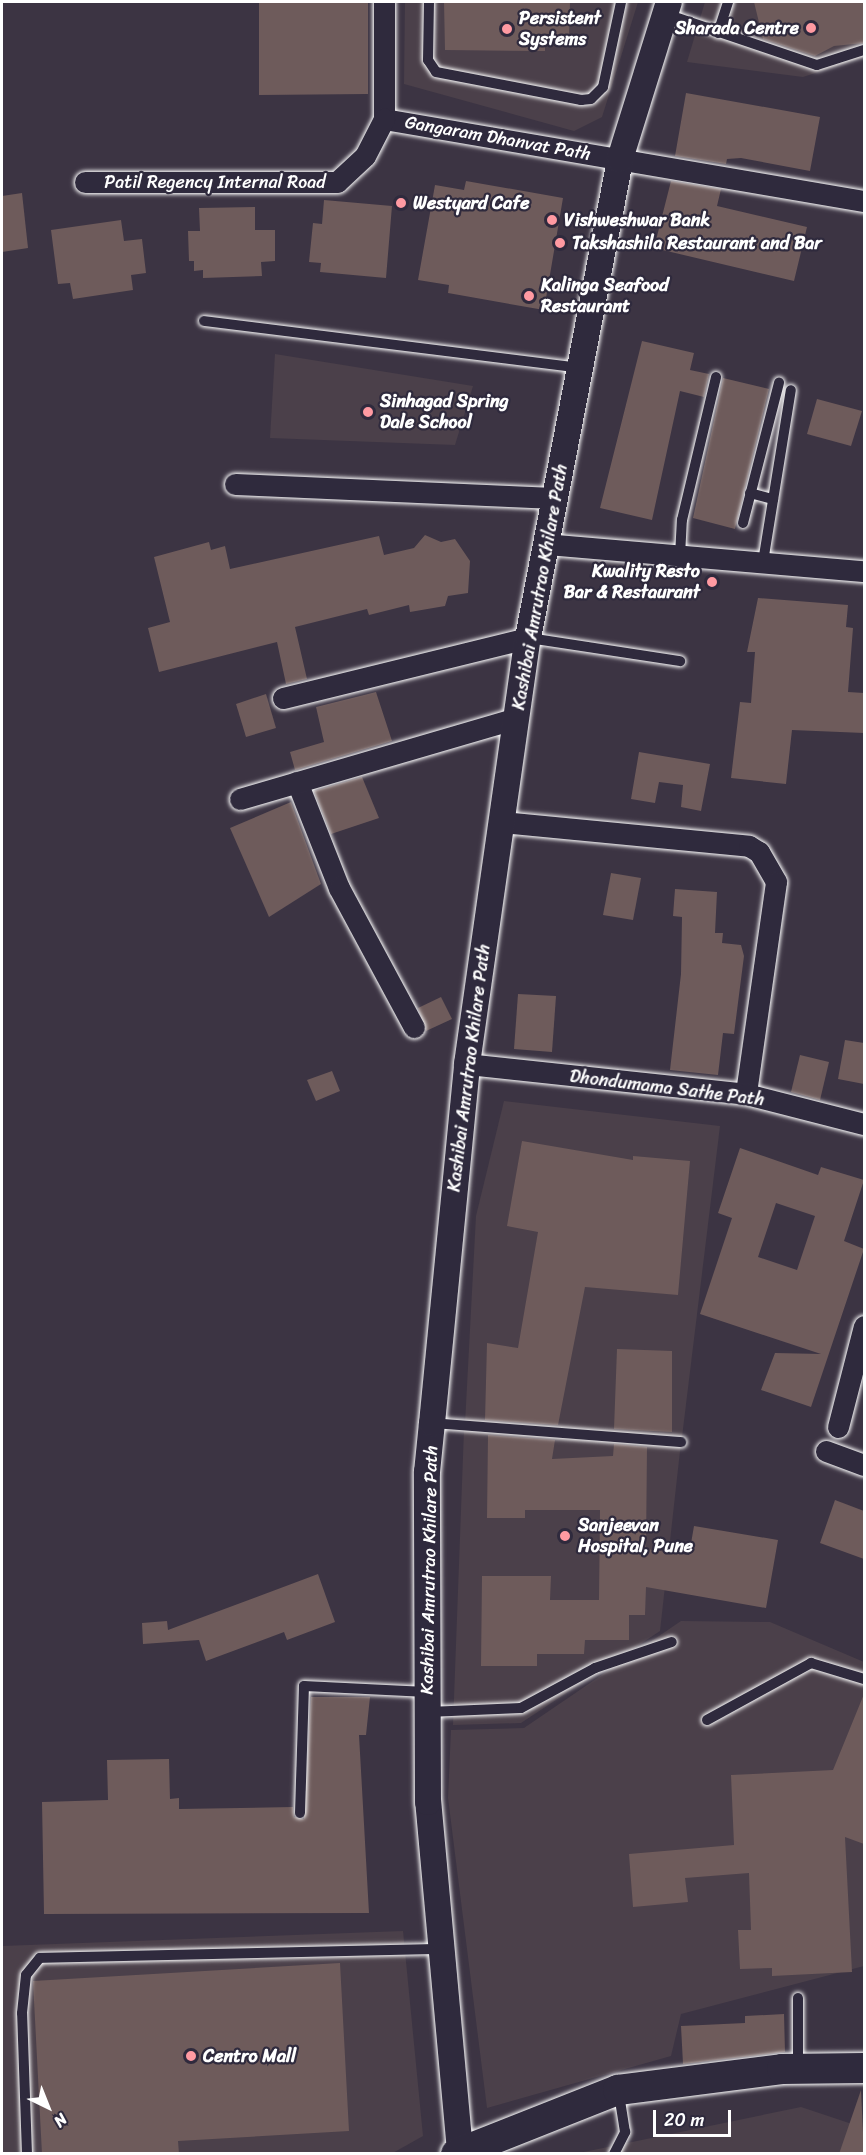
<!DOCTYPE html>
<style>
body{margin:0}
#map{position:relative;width:866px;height:2155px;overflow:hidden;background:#3c3443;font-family:Sriracha,sans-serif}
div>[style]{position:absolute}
.built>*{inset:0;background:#4b404a}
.building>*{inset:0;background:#6e5b5b}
.roads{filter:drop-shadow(0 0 2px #fff) drop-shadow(0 0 2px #fff)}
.service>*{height:10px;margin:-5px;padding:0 5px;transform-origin:5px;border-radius:5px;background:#2f2a3d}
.minor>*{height:21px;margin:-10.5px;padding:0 10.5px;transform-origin:10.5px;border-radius:10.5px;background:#2f2a3d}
.tertiary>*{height:26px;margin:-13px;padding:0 13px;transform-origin:13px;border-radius:13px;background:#2f2a3d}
.secondary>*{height:30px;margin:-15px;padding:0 15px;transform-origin:15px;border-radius:15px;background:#2f2a3d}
.dots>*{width:16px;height:16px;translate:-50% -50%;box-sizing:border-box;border:3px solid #2f2a3d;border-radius:50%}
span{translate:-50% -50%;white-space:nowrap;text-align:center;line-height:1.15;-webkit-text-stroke:4.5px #2f2a3d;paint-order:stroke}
.poi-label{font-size:18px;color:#fff;font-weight:700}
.left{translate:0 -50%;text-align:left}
.right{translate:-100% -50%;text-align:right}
.street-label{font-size:18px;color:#fff}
.frame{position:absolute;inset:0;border:3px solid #fff;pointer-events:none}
.north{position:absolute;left:18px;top:2077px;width:60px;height:60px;-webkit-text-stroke:4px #2f2a3d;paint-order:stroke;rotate:137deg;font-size:16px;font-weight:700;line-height:24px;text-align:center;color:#fff}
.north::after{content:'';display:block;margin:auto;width:21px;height:27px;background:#fff;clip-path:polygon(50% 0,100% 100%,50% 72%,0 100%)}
.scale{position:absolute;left:653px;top:2110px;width:78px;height:27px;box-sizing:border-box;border:3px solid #fff;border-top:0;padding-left:8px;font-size:18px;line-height:21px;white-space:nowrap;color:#fff;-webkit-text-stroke:4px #2f2a3d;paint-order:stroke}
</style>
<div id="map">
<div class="built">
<div style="clip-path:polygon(405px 2px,638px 2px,602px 117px,574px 131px,404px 84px)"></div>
<div style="clip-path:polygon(705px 2px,864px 2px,864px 57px,803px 77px,687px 62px)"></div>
<div style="clip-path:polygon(275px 354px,473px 386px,455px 445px,270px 438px)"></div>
<div style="clip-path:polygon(504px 1101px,720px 1126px,682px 1437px,465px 1424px,476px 1216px)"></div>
<div style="clip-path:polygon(464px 1430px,681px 1442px,660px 1631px,521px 1723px,453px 1725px)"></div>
<div style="clip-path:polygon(681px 1621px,770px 1622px,864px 1662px,864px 1966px,681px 2014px,671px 2056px,487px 2108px,448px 1798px,451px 1730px,524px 1728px)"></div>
<div style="clip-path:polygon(403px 1931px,423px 2136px,391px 2154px,2px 2153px,2px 1946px)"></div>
<div style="clip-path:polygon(801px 2107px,858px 2126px,848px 2153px,574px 2154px)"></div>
</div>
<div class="building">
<div style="clip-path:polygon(259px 2px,368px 2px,368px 94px,259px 95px)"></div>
<div style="clip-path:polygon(444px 2px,570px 2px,569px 39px,545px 39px,545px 51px,445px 50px)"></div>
<div style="clip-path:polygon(754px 2px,864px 2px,864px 43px,834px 46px,815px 56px,763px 39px)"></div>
<div style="clip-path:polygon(686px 93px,820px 117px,810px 171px,741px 158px,727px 159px,726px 164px,675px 156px)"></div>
<div style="clip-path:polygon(466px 181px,563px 198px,544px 310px,448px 293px,449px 285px,418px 280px,435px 185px,464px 190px)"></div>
<div style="clip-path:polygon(671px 181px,721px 189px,717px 206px,807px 227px,794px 281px,654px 248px)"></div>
<div style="clip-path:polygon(22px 193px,28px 248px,2px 252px,2px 196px)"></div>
<div style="clip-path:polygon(324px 200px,392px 206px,386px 278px,320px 272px,321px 263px,309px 262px,313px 223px,322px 224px)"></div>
<div style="clip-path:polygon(255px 207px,255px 230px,275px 230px,275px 261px,261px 262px,262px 276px,203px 278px,203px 270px,194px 271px,194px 261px,189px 261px,188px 231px,200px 231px,199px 208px)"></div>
<div style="clip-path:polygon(121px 220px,124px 241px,142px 239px,146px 273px,131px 275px,133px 290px,73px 299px,70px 283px,58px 284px,51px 230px)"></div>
<div style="clip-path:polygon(642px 341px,694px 353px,690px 370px,709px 374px,704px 397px,680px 391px,652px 520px,600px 508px)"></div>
<div style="clip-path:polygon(723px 378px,769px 389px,735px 529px,693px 518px)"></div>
<div style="clip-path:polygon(817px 399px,862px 411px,851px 446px,807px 434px)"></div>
<div style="clip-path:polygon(425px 535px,441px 542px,455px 539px,470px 561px,468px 593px,448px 596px,445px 606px,410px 612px,409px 605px,369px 615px,367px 609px,295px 627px,307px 679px,286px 684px,277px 642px,159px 672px,148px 628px,170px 622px,154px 557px,209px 542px,211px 550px,225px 546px,230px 569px,379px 536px,384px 555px,414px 548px)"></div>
<div style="clip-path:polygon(758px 598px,848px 605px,846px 627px,853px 628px,848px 692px,864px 693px,864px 733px,792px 730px,786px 784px,731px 778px,740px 702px,751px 703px,755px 652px,747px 652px)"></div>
<div style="clip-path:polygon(376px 692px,392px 741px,295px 770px,290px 752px,324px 742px,316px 707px)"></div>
<div style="clip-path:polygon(266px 694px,276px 728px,246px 737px,236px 704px)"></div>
<div style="clip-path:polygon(639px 752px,710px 764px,701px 811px,681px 807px,683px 785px,659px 782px,655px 803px,631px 799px)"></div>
<div style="clip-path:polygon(362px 777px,379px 818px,331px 834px,314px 791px)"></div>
<div style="clip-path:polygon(291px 802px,321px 884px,269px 917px,230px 828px)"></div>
<div style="clip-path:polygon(611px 873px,641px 878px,633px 920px,603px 915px)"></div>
<div style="clip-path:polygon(675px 889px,717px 892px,715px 933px,723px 933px,722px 943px,741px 945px,744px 956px,734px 1034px,723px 1033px,718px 1075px,670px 1070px,681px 974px,682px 917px,673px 916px)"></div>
<div style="clip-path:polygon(518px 994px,556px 996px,552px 1052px,514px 1049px)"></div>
<div style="clip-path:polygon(441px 997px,452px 1019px,426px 1031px,418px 1008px)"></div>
<div style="clip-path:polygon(845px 1040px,864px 1043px,864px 1084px,838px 1079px)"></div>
<div style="clip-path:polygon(800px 1055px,829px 1062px,820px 1100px,791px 1092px)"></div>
<div style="clip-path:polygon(332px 1071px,340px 1091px,316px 1101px,307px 1080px)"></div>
<div style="clip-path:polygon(522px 1141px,633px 1160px,633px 1156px,690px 1161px,678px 1295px,585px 1287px,558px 1425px,485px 1420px,487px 1343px,518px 1348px,538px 1232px,507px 1226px)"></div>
<div style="clip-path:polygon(evenodd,740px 1148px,818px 1175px,821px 1167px,864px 1180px,844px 1241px,864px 1249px,811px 1407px,761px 1390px,775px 1353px,821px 1354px,700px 1314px,732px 1218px,718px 1213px,740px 1148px,776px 1203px,815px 1216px,797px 1270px,758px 1257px,776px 1203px)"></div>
<div style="clip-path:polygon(617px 1349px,672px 1351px,672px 1432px,614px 1429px)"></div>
<div style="clip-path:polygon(488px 1435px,555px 1440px,552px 1459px,613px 1456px,614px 1444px,647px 1447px,646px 1549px,689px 1555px,694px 1526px,778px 1540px,766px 1608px,646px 1587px,645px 1615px,629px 1615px,629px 1640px,585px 1640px,584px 1654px,537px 1654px,537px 1666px,481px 1666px,482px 1576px,551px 1576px,550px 1600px,599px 1600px,600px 1510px,525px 1510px,525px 1518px,487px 1518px)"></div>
<div style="clip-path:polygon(835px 1500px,864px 1511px,864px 1559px,820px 1543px)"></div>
<div style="clip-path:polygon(318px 1574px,335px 1622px,287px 1640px,284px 1632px,206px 1661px,199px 1640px,143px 1644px,142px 1623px,167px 1621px,168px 1630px)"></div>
<div style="clip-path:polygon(864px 1694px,864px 1844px,845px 1837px,852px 1972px,772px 1976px,772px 1968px,740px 1969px,738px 1930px,751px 1930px,749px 1873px,685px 1878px,688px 1902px,633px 1907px,629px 1854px,734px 1845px,731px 1775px,833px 1770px)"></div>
<div style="clip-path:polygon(311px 1697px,370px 1697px,366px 1735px,359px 1735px,369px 1913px,44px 1914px,42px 1802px,108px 1800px,107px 1760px,169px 1759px,170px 1799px,179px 1798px,179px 1809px,293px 1807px,294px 1817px,304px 1819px)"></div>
<div style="clip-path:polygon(340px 1963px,349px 2131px,178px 2141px,179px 2154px,42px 2154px,33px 1981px)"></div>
<div style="clip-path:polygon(784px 2014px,785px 2052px,683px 2064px,681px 2026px,745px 2023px,745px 2016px)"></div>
<div style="clip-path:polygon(861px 2090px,864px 2154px,839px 2154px)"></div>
</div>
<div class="roads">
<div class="service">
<div style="left:429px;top:2px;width:58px;rotate:91deg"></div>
<div style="left:428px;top:60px;width:14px;rotate:56deg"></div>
<div style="left:436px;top:72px;width:148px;rotate:10.9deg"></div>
<div style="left:581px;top:100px;width:10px;rotate:-6deg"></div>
<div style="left:591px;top:99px;width:17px;rotate:-45deg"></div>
<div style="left:603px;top:87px;width:87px;rotate:-78deg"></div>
<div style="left:666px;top:14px;width:159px;rotate:18.7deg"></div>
<div style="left:817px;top:65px;width:49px;rotate:-17.7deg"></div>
<div style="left:718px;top:33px;width:33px;rotate:-72deg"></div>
<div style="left:204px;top:321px;width:378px;rotate:7.1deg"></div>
<div style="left:750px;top:493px;width:24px;rotate:15deg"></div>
<div style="left:743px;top:523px;width:145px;rotate:-75.6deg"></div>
<div style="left:680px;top:556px;width:36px;rotate:-87deg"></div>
<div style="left:682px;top:520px;width:147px;rotate:-76.6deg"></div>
<div style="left:763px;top:562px;width:174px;rotate:-80.8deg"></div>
<div style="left:529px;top:638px;width:153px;rotate:8.7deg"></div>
<div style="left:432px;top:1423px;width:250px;rotate:4.4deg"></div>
<div style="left:428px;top:1712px;width:93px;rotate:-2.5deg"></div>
<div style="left:521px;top:1708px;width:84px;rotate:-28.4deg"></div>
<div style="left:595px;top:1668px;width:81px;rotate:-18.7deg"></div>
<div style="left:707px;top:1720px;width:119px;rotate:-28.7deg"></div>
<div style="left:811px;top:1663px;width:55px;rotate:16.8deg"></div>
<div style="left:300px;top:1813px;width:127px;rotate:-88.2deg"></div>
<div style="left:304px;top:1686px;width:123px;rotate:2.8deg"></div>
<div style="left:798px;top:2066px;width:68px;rotate:-90deg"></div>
<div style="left:27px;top:2154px;width:141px;rotate:-92deg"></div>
<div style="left:22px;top:2013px;width:38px;rotate:-84deg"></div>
<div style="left:26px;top:1975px;width:22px;rotate:-51deg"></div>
<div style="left:40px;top:1958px;width:401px;rotate:-1.3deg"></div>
<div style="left:614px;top:2154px;width:25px;rotate:-63deg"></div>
<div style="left:625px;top:2132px;width:39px;rotate:-99deg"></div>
</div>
<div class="minor">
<div style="left:384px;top:2px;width:117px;rotate:90deg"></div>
<div style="left:384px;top:119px;width:487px;rotate:9.7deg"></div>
<div style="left:85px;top:182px;width:252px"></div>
<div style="left:337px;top:182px;width:38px;rotate:-43deg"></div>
<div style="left:365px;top:156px;width:42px;rotate:-62.8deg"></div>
<div style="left:235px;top:484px;width:320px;rotate:2.5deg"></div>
<div style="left:546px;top:544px;width:319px;rotate:4.9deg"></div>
<div style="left:283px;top:698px;width:252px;rotate:-13.8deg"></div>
<div style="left:297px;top:782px;width:114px;rotate:68.4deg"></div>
<div style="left:339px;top:888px;width:158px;rotate:61.7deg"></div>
<div style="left:240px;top:799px;width:289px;rotate:-16.3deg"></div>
<div style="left:502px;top:822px;width:248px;rotate:5.5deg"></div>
<div style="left:749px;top:846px;width:12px;rotate:31deg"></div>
<div style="left:759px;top:852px;width:34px;rotate:60deg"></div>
<div style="left:776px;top:882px;width:214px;rotate:98.1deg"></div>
<div style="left:467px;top:1064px;width:281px;rotate:6.1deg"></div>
<div style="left:746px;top:1094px;width:122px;rotate:14.3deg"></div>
<div style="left:838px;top:1427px;width:104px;rotate:-75.6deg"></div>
<div style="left:826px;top:1451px;width:40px;rotate:20.2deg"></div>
</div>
<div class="tertiary">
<div style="left:460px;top:2151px;width:350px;rotate:-95.2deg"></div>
<div style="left:428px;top:1802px;width:330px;rotate:-90.2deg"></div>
<div style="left:427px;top:1472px;width:49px;rotate:-84.2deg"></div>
<div style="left:432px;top:1423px;width:361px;rotate:-84.4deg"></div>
<div style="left:467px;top:1064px;width:430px;rotate:-81.9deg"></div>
<div style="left:528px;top:638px;width:488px;rotate:-79.1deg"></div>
<div style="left:620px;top:159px;width:164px;rotate:-72.7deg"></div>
</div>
<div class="secondary">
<div style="left:456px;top:2154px;width:174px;rotate:-21.6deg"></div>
<div style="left:618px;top:2090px;width:165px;rotate:-7.3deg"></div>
<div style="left:782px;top:2069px;width:82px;rotate:-0.7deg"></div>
</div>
</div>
<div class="dots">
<div style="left:811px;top:28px;background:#ff9aa2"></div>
<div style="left:507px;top:29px;background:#ff9aa2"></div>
<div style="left:401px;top:203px;background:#ff9aa2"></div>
<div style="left:552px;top:220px;background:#ff9aa2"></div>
<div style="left:560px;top:243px;background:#ff9aa2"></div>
<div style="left:529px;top:296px;background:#ff9aa2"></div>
<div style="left:368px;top:412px;background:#ff9aa2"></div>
<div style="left:712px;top:582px;background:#ff9aa2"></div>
<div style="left:565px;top:1536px;background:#ff9aa2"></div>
<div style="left:191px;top:2056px;background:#ff9aa2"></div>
</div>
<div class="poi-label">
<span class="left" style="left:519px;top:29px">Persistent<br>Systems</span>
<span class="right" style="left:799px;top:28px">Sharada Centre</span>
<span class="left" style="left:413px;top:203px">Westyard Cafe</span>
<span class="left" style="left:564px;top:220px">Vishweshwar Bank</span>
<span class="left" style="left:572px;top:243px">Takshashila Restaurant and Bar</span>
<span class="left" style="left:541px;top:296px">Kalinga Seafood<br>Restaurant</span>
<span class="left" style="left:380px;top:412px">Sinhagad Spring<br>Dale School</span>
<span class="right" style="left:700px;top:582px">Kwality Resto<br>Bar &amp; Restaurant</span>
<span class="left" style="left:578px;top:1536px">Sanjeevan<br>Hospital, Pune</span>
<span class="left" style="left:203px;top:2056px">Centro Mall</span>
</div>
<div class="street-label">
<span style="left:498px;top:138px;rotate:10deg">Gangaram Dhanvat Path</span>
<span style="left:215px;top:182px">Patil Regency Internal Road</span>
<span style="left:540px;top:587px;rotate:-80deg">Kashibai Amrutrao Khilare Path</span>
<span style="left:469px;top:1068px;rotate:-83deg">Kashibai Amrutrao Khilare Path</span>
<span style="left:667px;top:1088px;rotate:7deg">Dhondumama Sathe Path</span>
<span style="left:429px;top:1570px;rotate:-89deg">Kashibai Amrutrao Khilare Path</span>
</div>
<div class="frame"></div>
<div class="north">N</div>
<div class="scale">20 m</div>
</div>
